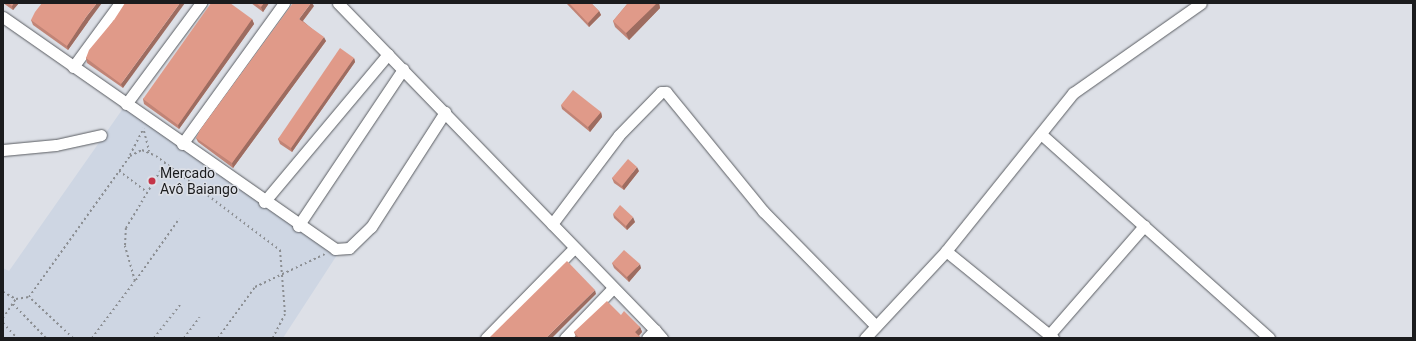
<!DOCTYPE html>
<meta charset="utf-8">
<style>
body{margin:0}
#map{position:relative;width:1416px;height:341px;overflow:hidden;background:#dde0e7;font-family:Roboto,sans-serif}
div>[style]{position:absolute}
.built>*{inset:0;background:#ced6e3}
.path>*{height:2px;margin-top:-1px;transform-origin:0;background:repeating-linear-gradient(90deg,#8b8e92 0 2px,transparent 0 5px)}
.roads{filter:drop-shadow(0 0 1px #595c61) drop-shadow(0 0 1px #595c61)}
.minor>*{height:11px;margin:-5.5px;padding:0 5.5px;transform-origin:5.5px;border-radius:5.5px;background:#fff}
.wall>*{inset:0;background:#c18476}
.shaded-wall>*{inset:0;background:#9d6c60}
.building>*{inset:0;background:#e09a89}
.dots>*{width:11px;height:11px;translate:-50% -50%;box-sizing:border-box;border:2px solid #dde0e7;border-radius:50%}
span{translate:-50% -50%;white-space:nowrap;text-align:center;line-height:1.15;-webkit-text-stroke:3px #dde0e7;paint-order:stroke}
.poi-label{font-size:14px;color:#1b1c1e}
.left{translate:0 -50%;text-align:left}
.frame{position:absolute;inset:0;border:4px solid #1b1c1e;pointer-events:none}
</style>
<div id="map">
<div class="built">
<div style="clip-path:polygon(124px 107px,337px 255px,283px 338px,3px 338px,3px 268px,9px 271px)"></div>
</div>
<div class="path">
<div style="left:144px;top:131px;width:21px;rotate:76deg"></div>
<div style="left:130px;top:155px;width:30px;rotate:-63deg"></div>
<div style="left:119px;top:171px;width:34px;rotate:37deg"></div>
<div style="left:136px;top:280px;width:75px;rotate:-54.8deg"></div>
<div style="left:3px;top:292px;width:15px;rotate:28deg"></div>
<div style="left:13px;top:304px;width:47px;rotate:45.9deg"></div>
<div style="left:3px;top:318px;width:23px;rotate:-56deg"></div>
<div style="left:16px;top:299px;width:13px;rotate:-9deg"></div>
<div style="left:3px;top:323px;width:21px;rotate:47deg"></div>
<div style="left:73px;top:338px;width:60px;rotate:-137deg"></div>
<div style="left:29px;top:297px;width:173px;rotate:-54.4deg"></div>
<div style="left:130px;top:156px;width:13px;rotate:-27deg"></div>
<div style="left:142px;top:150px;width:15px;rotate:23deg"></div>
<div style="left:156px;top:156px;width:156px;rotate:37.2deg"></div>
<div style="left:280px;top:250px;width:64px;rotate:85.5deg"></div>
<div style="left:285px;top:314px;width:27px;rotate:117deg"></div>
<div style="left:92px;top:338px;width:71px;rotate:-53deg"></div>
<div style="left:135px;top:281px;width:37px;rotate:-106deg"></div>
<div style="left:125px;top:245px;width:17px;rotate:-87deg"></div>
<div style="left:126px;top:228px;width:76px;rotate:-59deg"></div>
<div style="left:154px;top:338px;width:42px;rotate:-51.8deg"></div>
<div style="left:184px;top:338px;width:26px;rotate:-53deg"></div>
<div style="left:218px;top:338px;width:63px;rotate:-54deg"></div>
<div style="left:255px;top:287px;width:77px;rotate:-25.2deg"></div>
</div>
<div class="roads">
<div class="minor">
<div style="left:338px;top:3px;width:455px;rotate:45.9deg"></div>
<div style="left:655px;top:330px;width:11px;rotate:135deg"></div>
<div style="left:3px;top:17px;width:405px;rotate:34.9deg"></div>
<div style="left:335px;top:249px;width:14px;rotate:-4deg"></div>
<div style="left:349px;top:248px;width:30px;rotate:-44deg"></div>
<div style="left:371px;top:227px;width:137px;rotate:-57.2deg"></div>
<div style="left:73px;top:67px;width:79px;rotate:-53.7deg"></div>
<div style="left:126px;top:104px;width:126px;rotate:-53.4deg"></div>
<div style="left:1041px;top:134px;width:306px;rotate:41.8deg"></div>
<div style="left:182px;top:144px;width:174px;rotate:-54.1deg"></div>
<div style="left:3px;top:150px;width:53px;rotate:-5.4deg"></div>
<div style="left:56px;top:145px;width:46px;rotate:-12.5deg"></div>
<div style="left:264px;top:202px;width:193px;rotate:-50deg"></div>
<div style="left:552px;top:224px;width:111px;rotate:-53deg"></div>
<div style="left:619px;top:135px;width:60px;rotate:-45.7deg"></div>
<div style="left:661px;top:92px;width:5px"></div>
<div style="left:666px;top:92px;width:154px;rotate:50.8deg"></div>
<div style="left:763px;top:211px;width:161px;rotate:45.5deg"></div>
<div style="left:298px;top:226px;width:189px;rotate:-56.2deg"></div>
<div style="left:946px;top:251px;width:138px;rotate:39.1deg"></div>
<div style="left:655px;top:330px;width:11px;rotate:49deg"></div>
<div style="left:1049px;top:335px;width:145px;rotate:-48.9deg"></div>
<div style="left:486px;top:338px;width:126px;rotate:-45.6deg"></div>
<div style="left:565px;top:338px;width:69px;rotate:-46.2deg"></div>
<div style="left:865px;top:338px;width:119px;rotate:-47deg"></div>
<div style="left:946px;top:251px;width:203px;rotate:-51.2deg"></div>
<div style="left:1073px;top:93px;width:156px;rotate:-35.1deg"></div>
</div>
</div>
<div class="wall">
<div style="clip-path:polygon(3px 3px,19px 3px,13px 10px)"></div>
<div style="clip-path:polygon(251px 3px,269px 3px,263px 12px)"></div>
<div style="clip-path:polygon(566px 3px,591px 3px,599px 11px,601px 15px,589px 27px)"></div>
<div style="clip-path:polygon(628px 3px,659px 3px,660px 8px,629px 40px,615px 27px,613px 21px)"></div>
<div style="clip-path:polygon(314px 6px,303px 21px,326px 41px,233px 168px,198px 142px,196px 138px)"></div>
<div style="clip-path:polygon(252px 19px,254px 24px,179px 129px,144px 104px,143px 99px)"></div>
<div style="clip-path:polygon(31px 20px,88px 22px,68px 50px,33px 25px)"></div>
<div style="clip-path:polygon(114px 20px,123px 88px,87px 63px,86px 58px)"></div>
<div style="clip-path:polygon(354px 58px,355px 62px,292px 152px,280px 144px,278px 139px)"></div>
<div style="clip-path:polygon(561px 105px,601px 112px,602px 117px,590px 132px,562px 109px)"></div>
<div style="clip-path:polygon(639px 171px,624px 190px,614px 183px,612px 178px)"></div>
<div style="clip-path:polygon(613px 214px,635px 222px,627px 230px,614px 218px)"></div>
<div style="clip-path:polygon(612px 263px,641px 268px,629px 282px,614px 268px)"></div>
<div style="clip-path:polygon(621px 315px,640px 327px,642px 332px,639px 336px,641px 338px,577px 338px,576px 337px,574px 332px)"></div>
</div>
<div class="shaded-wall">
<div style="clip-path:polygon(14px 3px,19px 3px,13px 10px,12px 6px)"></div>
<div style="clip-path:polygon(97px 3px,102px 3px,88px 22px,68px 50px,67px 46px,86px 17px)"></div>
<div style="clip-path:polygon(180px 3px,185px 3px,123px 88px,121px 84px)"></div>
<div style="clip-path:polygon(264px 3px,269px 3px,263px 12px,261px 7px)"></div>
<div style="clip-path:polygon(311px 3px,312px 3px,314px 6px,301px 23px,299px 19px)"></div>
<div style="clip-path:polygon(657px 3px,659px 3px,660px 8px,629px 40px,626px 33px)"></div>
<div style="clip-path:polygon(599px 11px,601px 15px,589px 27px,588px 23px)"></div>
<div style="clip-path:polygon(252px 19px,254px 24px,179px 129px,178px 125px)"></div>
<div style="clip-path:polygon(324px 37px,326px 41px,233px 168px,232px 163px)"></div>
<div style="clip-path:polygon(354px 58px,355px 62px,292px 152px,291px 148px)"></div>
<div style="clip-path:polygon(601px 112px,602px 117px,590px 132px,588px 127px)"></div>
<div style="clip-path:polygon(637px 167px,639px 171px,624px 190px,622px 186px)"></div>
<div style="clip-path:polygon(633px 217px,635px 222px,627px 230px,626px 226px)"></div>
<div style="clip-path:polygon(640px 264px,641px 268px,629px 282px,627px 277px)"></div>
<div style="clip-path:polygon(595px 290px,596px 294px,552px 338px,546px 338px)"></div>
<div style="clip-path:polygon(640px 327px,642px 332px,637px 337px,635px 332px)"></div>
</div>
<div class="building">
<div style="clip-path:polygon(8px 3px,14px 3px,12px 6px)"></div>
<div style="clip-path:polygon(42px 3px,97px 3px,86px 17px,67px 46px,31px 20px,35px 12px)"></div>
<div style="clip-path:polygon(125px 3px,180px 3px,121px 84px,86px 58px,89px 50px,114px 20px)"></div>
<div style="clip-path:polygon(211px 3px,230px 3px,252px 19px,178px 125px,143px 99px)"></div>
<div style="clip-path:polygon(256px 3px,264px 3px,261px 7px)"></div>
<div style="clip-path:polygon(293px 3px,311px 3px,299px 19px,324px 37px,232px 163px,196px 138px,200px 130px)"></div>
<div style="clip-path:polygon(569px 3px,591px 3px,599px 11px,588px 23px)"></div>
<div style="clip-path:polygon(628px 3px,657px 3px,626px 33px,613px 21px)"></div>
<div style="clip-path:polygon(340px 48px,354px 58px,291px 148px,278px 139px)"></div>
<div style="clip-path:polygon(573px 90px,601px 112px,588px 127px,561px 105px)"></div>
<div style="clip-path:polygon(628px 159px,637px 167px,622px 186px,612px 178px)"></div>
<div style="clip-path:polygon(620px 205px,633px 217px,626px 226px,613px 214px)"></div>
<div style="clip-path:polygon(624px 250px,640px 264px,627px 277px,612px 263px)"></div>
<div style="clip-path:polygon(567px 261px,595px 290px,546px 338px,489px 338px)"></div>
<div style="clip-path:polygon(607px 301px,621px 315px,624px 311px,640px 327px,635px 332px,641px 338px,579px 338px,574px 332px)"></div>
</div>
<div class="dots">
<div style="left:152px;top:181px;background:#c43448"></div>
</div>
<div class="poi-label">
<span class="left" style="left:160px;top:181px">Mercado<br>Avô Baiango</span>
</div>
<div class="frame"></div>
</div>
